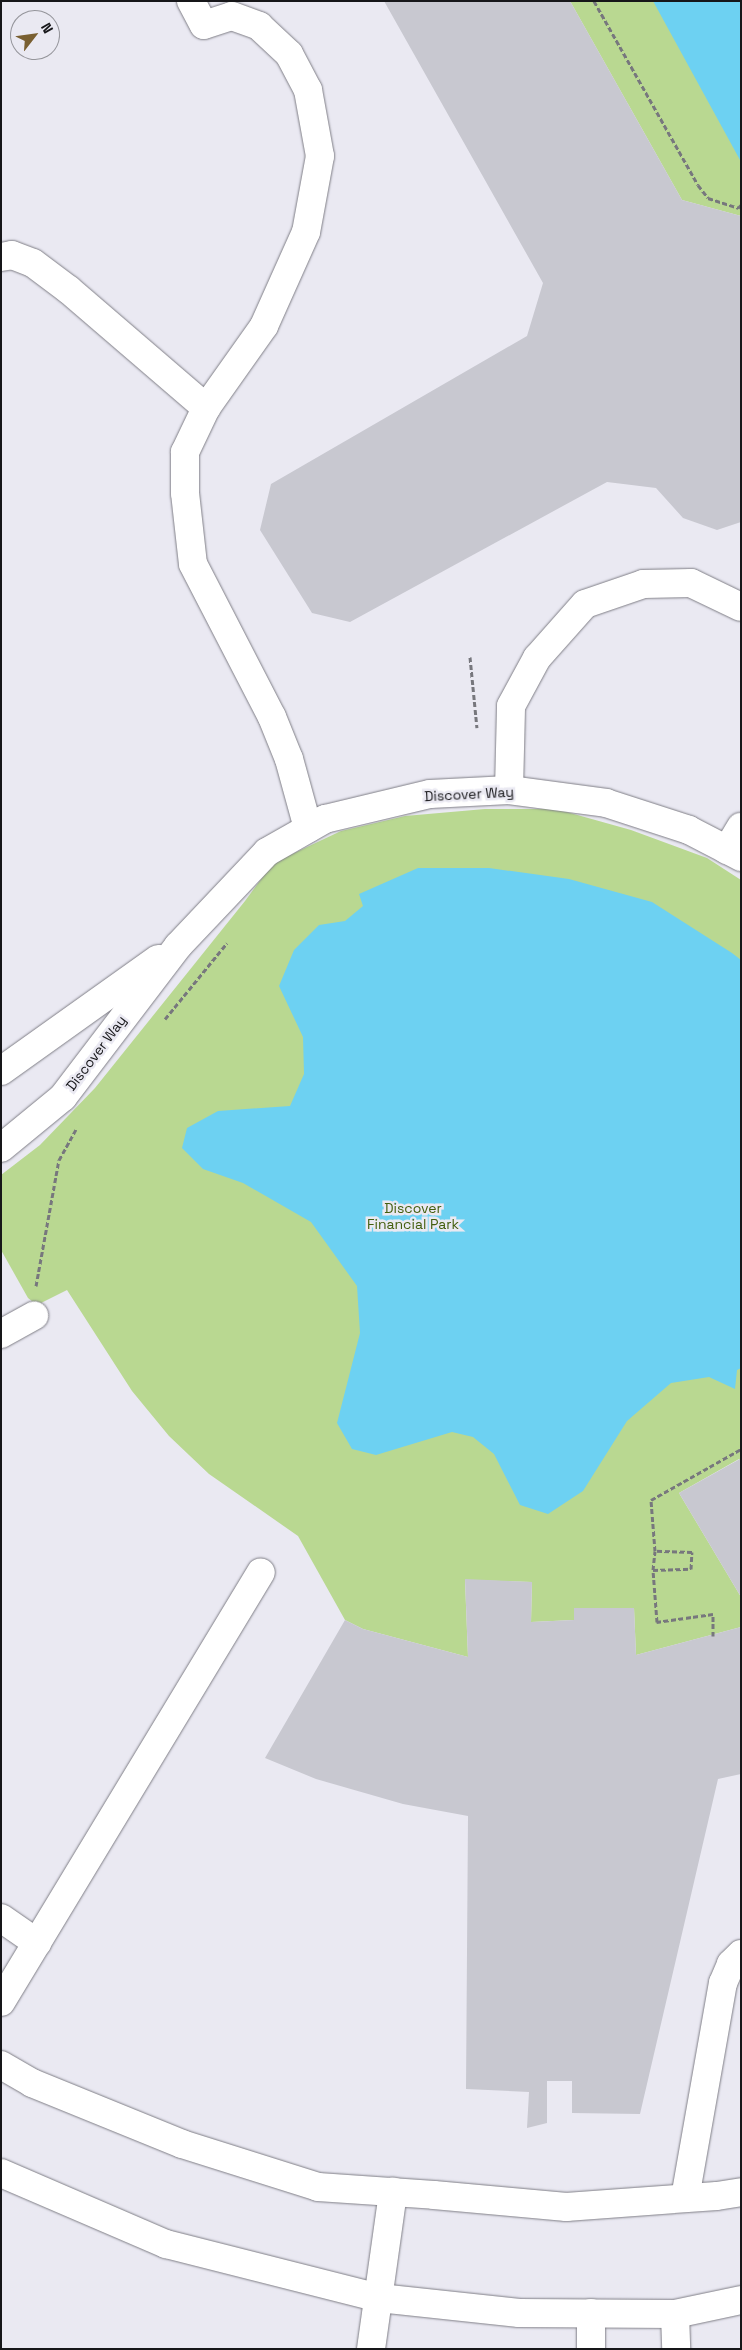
<!DOCTYPE html>
<style>
body{margin:0}
#map{position:relative;width:742px;height:2350px;overflow:hidden;background:#eae9f2;font-family:"Space Grotesk",sans-serif}
div>[style]{position:absolute}
.green>*{inset:0;background:#b9d891}
.water>*{inset:0;background:#6dd1f2}
.building>*{inset:0;background:#c8c8d0}
.path>*{height:3px;margin-top:-1.5px;transform-origin:0;background:repeating-linear-gradient(90deg,#77777d 0 5px,transparent 0 7.5px)}
.roads{filter:drop-shadow(0 0 1px #7f7e86) drop-shadow(0 0 1px #7f7e86)}
.minor>*{height:28px;margin:-14px;padding:0 14px;transform-origin:14px;border-radius:14px;background:#fff}
span{translate:-50% -50%;white-space:nowrap;text-align:center;line-height:1.15;-webkit-text-stroke:5px #eae9f2;paint-order:stroke}
.street-label{font-size:14px;color:#161619}
.park-label{font-size:14px;color:#435e0e}
.frame{position:absolute;inset:0;border:2px solid #161619;pointer-events:none}
.north{position:absolute;left:10px;top:10px;width:50px;height:50px;box-sizing:border-box;background:#eae9f2;border:1px solid #95959b;border-radius:50%;rotate:60deg;font-size:14px;font-weight:700;line-height:20px;text-align:center;color:#161619}
.north::after{content:'';display:block;margin:auto;width:18px;height:22px;background:#795f31;clip-path:polygon(50% 0,100% 100%,50% 72%,0 100%)}
</style>
<div id="map">
<div class="green">
<div style="clip-path:polygon(570px 1px,741px 1px,741px 216px,682px 200px)"></div>
<div style="clip-path:polygon(485px 809px,556px 809px,631px 830px,707px 858px,741px 880px,741px 1461px,739px 1459px,679px 1493px,741px 1597px,741px 1627px,636px 1655px,634px 1608px,574px 1608px,574px 1620px,531px 1622px,532px 1582px,465px 1580px,468px 1657px,363px 1629px,345px 1620px,298px 1536px,209px 1474px,169px 1436px,132px 1391px,67px 1290px,37px 1305px,28px 1298px,1px 1250px,1px 1175px,40px 1145px,95px 1088px,245px 901px,273px 863px,341px 831px,405px 816px)"></div>
</div>
<div class="water">
<div style="clip-path:polygon(653px 1px,741px 1px,741px 160px,740px 160px)"></div>
<div style="clip-path:polygon(418px 868px,489px 868px,569px 879px,652px 902px,732px 953px,741px 960px,741px 1368px,737px 1370px,735px 1389px,709px 1377px,671px 1383px,627px 1421px,583px 1491px,548px 1514px,520px 1505px,494px 1454px,473px 1437px,452px 1432px,376px 1455px,352px 1449px,337px 1423px,360px 1333px,357px 1286px,311px 1222px,243px 1183px,203px 1169px,182px 1148px,187px 1128px,218px 1111px,290px 1106px,304px 1074px,303px 1037px,279px 986px,294px 950px,319px 925px,345px 921px,363px 906px,359px 894px)"></div>
</div>
<div class="building">
<div style="clip-path:polygon(384px 1px,570px 1px,682px 200px,741px 216px,741px 522px,717px 530px,683px 518px,656px 488px,607px 482px,350px 622px,312px 613px,260px 530px,271px 484px,527px 336px,543px 283px)"></div>
<div style="clip-path:polygon(740px 1459px,741px 1461px,741px 1597px,679px 1493px)"></div>
<div style="clip-path:polygon(465px 1579px,532px 1582px,531px 1622px,574px 1620px,574px 1608px,634px 1608px,636px 1655px,741px 1627px,741px 1774px,718px 1779px,640px 2114px,572px 2113px,572px 2081px,547px 2081px,547px 2123px,527px 2128px,529px 2092px,466px 2089px,468px 1816px,403px 1804px,316px 1779px,265px 1758px,345px 1620px,363px 1629px,468px 1657px)"></div>
</div>
<div class="path">
<div style="left:594px;top:1px;width:211px;rotate:60.5deg"></div>
<div style="left:698px;top:185px;width:16px;rotate:52deg"></div>
<div style="left:708px;top:198px;width:32px;rotate:18deg"></div>
<div style="left:738px;top:208px;width:4px;rotate:-45deg"></div>
<div style="left:470px;top:657px;width:71px;rotate:84.4deg"></div>
<div style="left:165px;top:1019px;width:98px;rotate:-50.8deg"></div>
<div style="left:36px;top:1286px;width:128px;rotate:-79.7deg"></div>
<div style="left:59px;top:1160px;width:35px;rotate:-61deg"></div>
<div style="left:653px;top:1570px;width:19px;rotate:-84deg"></div>
<div style="left:713px;top:1636px;width:22px;rotate:-90deg"></div>
<div style="left:713px;top:1614px;width:57px;rotate:171.9deg"></div>
<div style="left:657px;top:1622px;width:52px;rotate:-94.4deg"></div>
<div style="left:653px;top:1570px;width:38px;rotate:-2deg"></div>
<div style="left:691px;top:1569px;width:17px;rotate:-87deg"></div>
<div style="left:692px;top:1552px;width:37px;rotate:-178deg"></div>
<div style="left:655px;top:1551px;width:51px;rotate:-94.5deg"></div>
<div style="left:651px;top:1500px;width:103px;rotate:-29.5deg"></div>
</div>
<div class="roads">
<div class="minor">
<div style="left:191px;top:1px;width:27px;rotate:62deg"></div>
<div style="left:204px;top:25px;width:29px;rotate:-18deg"></div>
<div style="left:232px;top:16px;width:29px;rotate:20deg"></div>
<div style="left:259px;top:26px;width:41px;rotate:43deg"></div>
<div style="left:289px;top:54px;width:41px;rotate:62.2deg"></div>
<div style="left:308px;top:90px;width:67px;rotate:79.7deg"></div>
<div style="left:320px;top:156px;width:77px;rotate:100.4deg"></div>
<div style="left:306px;top:232px;width:103px;rotate:114.1deg"></div>
<div style="left:264px;top:326px;width:100px;rotate:125.3deg"></div>
<div style="left:206px;top:408px;width:49px;rotate:115.5deg"></div>
<div style="left:185px;top:452px;width:41px;rotate:90deg"></div>
<div style="left:185px;top:493px;width:71px;rotate:83.6deg"></div>
<div style="left:193px;top:564px;width:172px;rotate:62.7deg"></div>
<div style="left:272px;top:717px;width:45px;rotate:68deg"></div>
<div style="left:289px;top:759px;width:72px;rotate:74.6deg"></div>
<div style="left:1px;top:257px;width:11px;rotate:-10deg"></div>
<div style="left:12px;top:255px;width:22px;rotate:21deg"></div>
<div style="left:33px;top:263px;width:45px;rotate:36.9deg"></div>
<div style="left:69px;top:290px;width:181px;rotate:40.7deg"></div>
<div style="left:509px;top:790px;width:84px;rotate:-88.6deg"></div>
<div style="left:511px;top:706px;width:55px;rotate:-61.6deg"></div>
<div style="left:537px;top:658px;width:72px;rotate:-48.4deg"></div>
<div style="left:585px;top:604px;width:61px;rotate:-19deg"></div>
<div style="left:643px;top:584px;width:48px;rotate:-1.2deg"></div>
<div style="left:691px;top:583px;width:55px;rotate:25.6deg"></div>
<div style="left:727px;top:850px;width:27px;rotate:-59deg"></div>
<div style="left:1px;top:1071px;width:193px;rotate:-35.5deg"></div>
<div style="left:1px;top:1148px;width:80px;rotate:-39.4deg"></div>
<div style="left:63px;top:1097px;width:190px;rotate:-52.7deg"></div>
<div style="left:178px;top:946px;width:129px;rotate:-46.6deg"></div>
<div style="left:267px;top:852px;width:67px;rotate:-29.6deg"></div>
<div style="left:325px;top:819px;width:108px;rotate:-13.4deg"></div>
<div style="left:430px;top:794px;width:79px;rotate:-2.9deg"></div>
<div style="left:509px;top:790px;width:98px;rotate:7.6deg"></div>
<div style="left:606px;top:803px;width:87px;rotate:18deg"></div>
<div style="left:689px;top:830px;width:59px;rotate:27.4deg"></div>
<div style="left:1px;top:1334px;width:38px;rotate:-29deg"></div>
<div style="left:1px;top:1918px;width:44px;rotate:34.8deg"></div>
<div style="left:1px;top:2002px;width:502px;rotate:-58.84deg"></div>
<div style="left:1px;top:2065px;width:36px;rotate:30deg"></div>
<div style="left:32px;top:2083px;width:162px;rotate:22.1deg"></div>
<div style="left:182px;top:2144px;width:143px;rotate:17.5deg"></div>
<div style="left:318px;top:2187px;width:116px;rotate:3.9deg"></div>
<div style="left:434px;top:2195px;width:133px;rotate:5.2deg"></div>
<div style="left:566px;top:2207px;width:151px;rotate:-4.2deg"></div>
<div style="left:717px;top:2196px;width:24px;rotate:-9deg"></div>
<div style="left:1px;top:2173px;width:180px;rotate:23.3deg"></div>
<div style="left:166px;top:2244px;width:220px;rotate:14.2deg"></div>
<div style="left:379px;top:2298px;width:141px;rotate:6.1deg"></div>
<div style="left:519px;top:2313px;width:156px;rotate:0.4deg"></div>
<div style="left:675px;top:2314px;width:67px;rotate:-12deg"></div>
<div style="left:685px;top:2198px;width:218px;rotate:-80deg"></div>
<div style="left:723px;top:1983px;width:21px;rotate:-67deg"></div>
<div style="left:731px;top:1964px;width:14px;rotate:-45deg"></div>
<div style="left:675px;top:2314px;width:35px;rotate:88deg"></div>
<div style="left:371px;top:2349px;width:159px;rotate:-82deg"></div>
<div style="left:591px;top:2349px;width:36px;rotate:-90deg"></div>
</div>
</div>
<div class="street-label">
<span style="left:469px;top:794px;rotate:-3deg">Discover Way</span>
<span style="left:96px;top:1053px;rotate:-53deg">Discover Way</span>
</div>
<div class="park-label">
<span style="left:413px;top:1216px">Discover<br>Financial Park</span>
</div>
<div class="frame"></div>
<div class="north">N</div>
</div>
